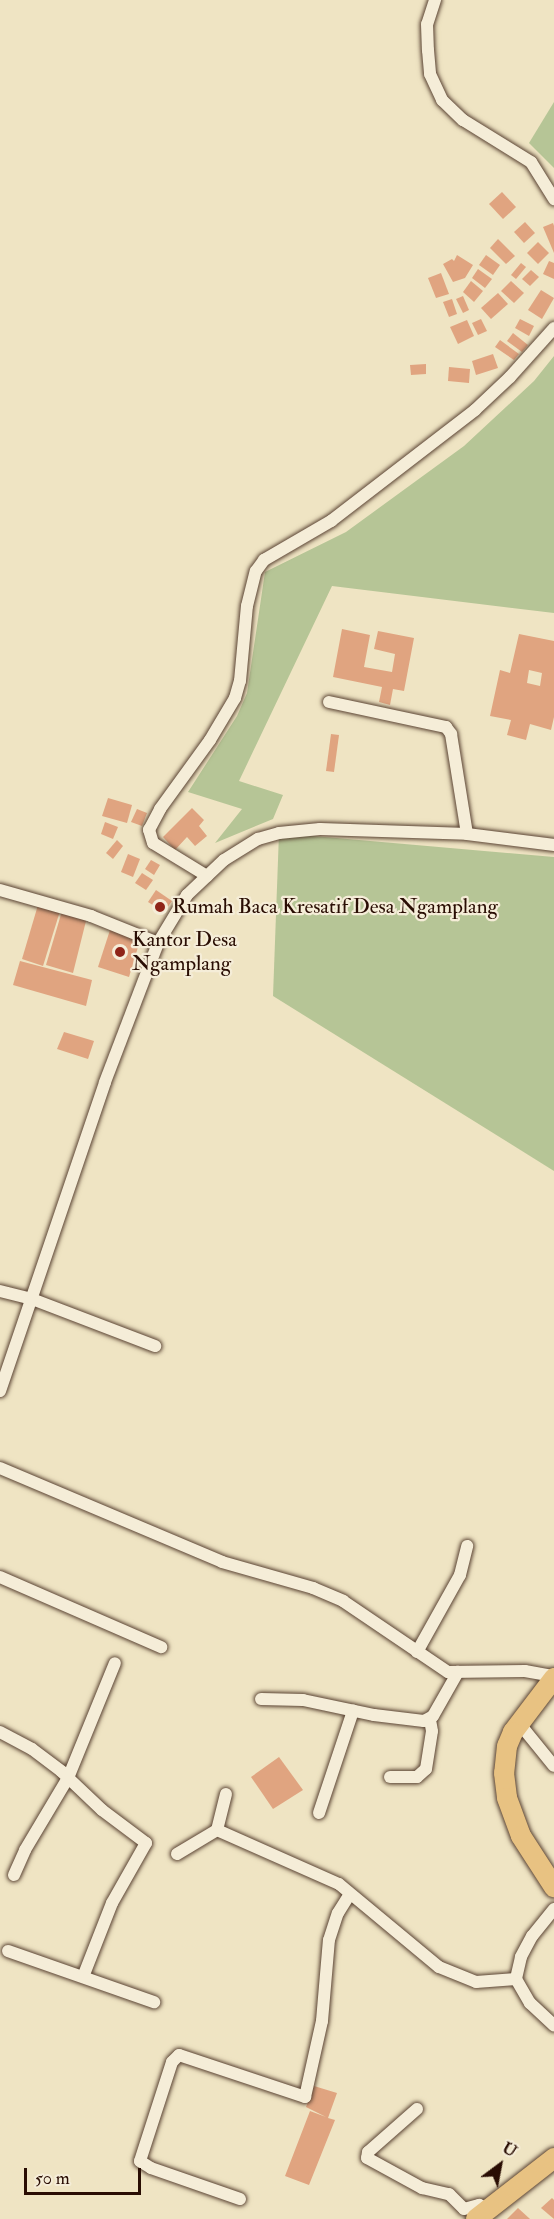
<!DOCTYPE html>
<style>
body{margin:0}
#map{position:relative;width:554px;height:2219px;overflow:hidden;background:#efe4c3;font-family:"IM FELL Double Pica",serif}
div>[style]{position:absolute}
.green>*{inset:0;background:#b6c596}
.building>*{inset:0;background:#e0a480}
.roads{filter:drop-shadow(0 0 2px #5a4333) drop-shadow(0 0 2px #5a4333)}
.minor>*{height:12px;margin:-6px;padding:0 6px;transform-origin:6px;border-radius:6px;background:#f5edd8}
.primary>*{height:20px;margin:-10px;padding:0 10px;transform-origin:10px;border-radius:10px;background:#e8c282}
.dots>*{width:16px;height:16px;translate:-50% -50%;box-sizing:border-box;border:3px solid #f5edd8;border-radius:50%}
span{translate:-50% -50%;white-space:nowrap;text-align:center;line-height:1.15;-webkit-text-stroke:4.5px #f5edd8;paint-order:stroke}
.poi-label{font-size:21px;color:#290d03}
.left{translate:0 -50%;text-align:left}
.north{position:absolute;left:470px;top:2135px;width:60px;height:60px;-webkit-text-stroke:4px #f5edd8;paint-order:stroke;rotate:32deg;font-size:16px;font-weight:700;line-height:24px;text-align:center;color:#290d03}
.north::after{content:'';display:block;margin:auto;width:21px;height:27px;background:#290d03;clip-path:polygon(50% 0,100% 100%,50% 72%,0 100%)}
.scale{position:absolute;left:24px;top:2168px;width:117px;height:27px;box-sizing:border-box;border:3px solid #290d03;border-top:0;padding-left:8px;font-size:18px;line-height:21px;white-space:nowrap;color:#290d03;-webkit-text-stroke:4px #f5edd8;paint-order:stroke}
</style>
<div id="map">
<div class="green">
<div style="clip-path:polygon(554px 102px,554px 168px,529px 143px)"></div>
<div style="clip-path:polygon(554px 356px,554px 613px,332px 586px,239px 781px,283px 795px,273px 819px,215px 843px,242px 809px,188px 792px,237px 716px,247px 693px,265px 572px,346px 532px,464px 446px,534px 381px)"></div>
<div style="clip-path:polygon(279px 833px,554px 857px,554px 1171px,273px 996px)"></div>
</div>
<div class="building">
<div style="clip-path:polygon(502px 192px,516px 207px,503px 219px,489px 204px)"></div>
<div style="clip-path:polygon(525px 222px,535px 233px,524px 243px,514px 232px)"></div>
<div style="clip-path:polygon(553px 223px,554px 226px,554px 253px,543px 227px)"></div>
<div style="clip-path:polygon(498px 239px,515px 256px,506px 264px,490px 248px)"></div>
<div style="clip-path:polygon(538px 242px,549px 253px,538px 264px,527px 253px)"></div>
<div style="clip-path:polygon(457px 255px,473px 265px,465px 278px,453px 282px,443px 264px,452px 259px,454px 261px)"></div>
<div style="clip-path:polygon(486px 255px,500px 265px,493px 275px,479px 265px)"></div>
<div style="clip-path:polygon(549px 261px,554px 263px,554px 279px,543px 274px)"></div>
<div style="clip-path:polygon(521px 263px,526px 267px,516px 279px,511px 275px)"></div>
<div style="clip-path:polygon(478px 269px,492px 279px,485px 288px,472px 278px)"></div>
<div style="clip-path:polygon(531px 270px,539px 277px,530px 286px,522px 279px)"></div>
<div style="clip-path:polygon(441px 273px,449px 294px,436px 298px,428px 278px)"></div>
<div style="clip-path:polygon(471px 281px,483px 291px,474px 302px,463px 292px)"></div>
<div style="clip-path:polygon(511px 281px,524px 293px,514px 303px,501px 291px)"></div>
<div style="clip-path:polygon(541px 290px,554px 298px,542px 319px,528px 310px)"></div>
<div style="clip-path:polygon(498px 293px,508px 304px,491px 319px,481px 308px)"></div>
<div style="clip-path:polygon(463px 296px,469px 310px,463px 313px,456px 299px)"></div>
<div style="clip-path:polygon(452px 299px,457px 314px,449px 317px,443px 302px)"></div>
<div style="clip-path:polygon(481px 319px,487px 331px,478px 335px,472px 323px)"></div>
<div style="clip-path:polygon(520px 319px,534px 326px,529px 336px,515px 328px)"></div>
<div style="clip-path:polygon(467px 320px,474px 336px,458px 344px,450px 327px)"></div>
<div style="clip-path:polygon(513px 333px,528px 345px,522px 352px,507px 341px)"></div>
<div style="clip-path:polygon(500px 340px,519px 354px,514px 360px,495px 347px)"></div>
<div style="clip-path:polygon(493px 354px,498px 368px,476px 375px,472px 361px)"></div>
<div style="clip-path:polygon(426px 364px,426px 374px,411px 375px,410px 365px)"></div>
<div style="clip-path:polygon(449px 367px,470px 369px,469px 383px,448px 381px)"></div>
<div style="clip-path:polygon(342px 629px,370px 635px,364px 667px,392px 672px,395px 654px,374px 649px,378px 631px,414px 638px,404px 691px,393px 689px,390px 705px,379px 702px,382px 687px,333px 677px)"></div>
<div style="clip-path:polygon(evenodd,519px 634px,554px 641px,554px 717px,551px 730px,530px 724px,526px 740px,507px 735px,511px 720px,490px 716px,500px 670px,510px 673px,519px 634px,529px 670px,542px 673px,540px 686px,527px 683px,529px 670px)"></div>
<div style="clip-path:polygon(331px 734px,339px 735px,334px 772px,326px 771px)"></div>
<div style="clip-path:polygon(108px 798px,132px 805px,127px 823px,102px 816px)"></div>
<div style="clip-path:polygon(192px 808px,204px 820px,199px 826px,207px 836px,195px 846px,187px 837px,175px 850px,163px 837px)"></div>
<div style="clip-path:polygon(137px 809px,147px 813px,142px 826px,131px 822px)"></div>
<div style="clip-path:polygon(105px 822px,118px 827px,113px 839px,101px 834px)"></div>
<div style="clip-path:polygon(117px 840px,123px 846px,113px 859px,106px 853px)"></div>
<div style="clip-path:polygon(128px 854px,140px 859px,133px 877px,121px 872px)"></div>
<div style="clip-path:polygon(151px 860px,160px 865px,154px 875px,145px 869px)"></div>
<div style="clip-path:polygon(142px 873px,153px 880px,146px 890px,135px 883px)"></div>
<div style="clip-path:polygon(156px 890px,172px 901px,164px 912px,148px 902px)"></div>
<div style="clip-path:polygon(38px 905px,60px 911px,43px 966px,22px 959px)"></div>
<div style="clip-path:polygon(62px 911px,87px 917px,73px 973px,46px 965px)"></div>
<div style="clip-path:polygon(111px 927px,141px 937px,129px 977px,98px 967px)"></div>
<div style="clip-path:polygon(20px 961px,92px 980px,86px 1006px,13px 985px)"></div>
<div style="clip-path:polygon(64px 1032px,94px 1041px,88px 1059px,57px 1049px)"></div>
<div style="clip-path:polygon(279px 1757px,303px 1790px,273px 1809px,251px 1777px)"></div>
<div style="clip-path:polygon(314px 2086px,337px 2093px,328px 2118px,335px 2120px,309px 2185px,285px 2176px,310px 2111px,326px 2117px,306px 2107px)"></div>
<div style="clip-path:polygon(552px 2198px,554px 2200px,554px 2219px,541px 2208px)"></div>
<div style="clip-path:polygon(518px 2208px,530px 2219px,507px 2219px)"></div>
</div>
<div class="roads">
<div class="minor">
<div style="left:435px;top:0;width:25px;rotate:108deg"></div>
<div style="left:427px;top:24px;width:26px;rotate:88deg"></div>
<div style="left:428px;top:50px;width:24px;rotate:85deg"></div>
<div style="left:430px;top:74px;width:29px;rotate:65deg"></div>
<div style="left:442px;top:100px;width:29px;rotate:44deg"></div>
<div style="left:463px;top:120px;width:80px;rotate:31.7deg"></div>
<div style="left:531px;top:162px;width:44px;rotate:58.1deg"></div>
<div style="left:329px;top:702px;width:120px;rotate:12.1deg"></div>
<div style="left:446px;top:727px;width:9px;rotate:54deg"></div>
<div style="left:451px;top:734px;width:101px;rotate:80.9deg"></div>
<div style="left:207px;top:876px;width:63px;rotate:-148.6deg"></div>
<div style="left:153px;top:843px;width:14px;rotate:-107deg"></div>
<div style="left:149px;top:830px;width:24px;rotate:-62deg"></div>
<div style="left:160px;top:809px;width:85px;rotate:-54.1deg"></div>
<div style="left:210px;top:740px;width:49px;rotate:-59.2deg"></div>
<div style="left:235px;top:698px;width:18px;rotate:-74deg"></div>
<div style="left:240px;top:681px;width:75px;rotate:-84.7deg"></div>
<div style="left:247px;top:606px;width:36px;rotate:-76deg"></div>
<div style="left:256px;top:571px;width:14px;rotate:-54deg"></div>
<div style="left:264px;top:560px;width:78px;rotate:-30.2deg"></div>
<div style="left:331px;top:521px;width:182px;rotate:-37.6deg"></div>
<div style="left:475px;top:410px;width:48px;rotate:-43.3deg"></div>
<div style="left:510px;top:377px;width:66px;rotate:-48.1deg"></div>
<div style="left:0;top:890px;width:95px;rotate:15.9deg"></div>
<div style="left:91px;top:916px;width:72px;rotate:21.9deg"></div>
<div style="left:158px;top:943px;width:56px;rotate:-58.9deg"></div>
<div style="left:187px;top:895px;width:51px;rotate:-43.4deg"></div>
<div style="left:224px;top:860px;width:40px;rotate:-32deg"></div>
<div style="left:258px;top:839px;width:22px;rotate:-16deg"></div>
<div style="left:279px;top:833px;width:41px;rotate:-5.6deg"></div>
<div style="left:320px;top:829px;width:147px;rotate:1.9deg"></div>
<div style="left:467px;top:834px;width:88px;rotate:7.2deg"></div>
<div style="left:0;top:1291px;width:33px;rotate:14deg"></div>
<div style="left:32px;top:1299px;width:132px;rotate:20.9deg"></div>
<div style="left:0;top:1391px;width:326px;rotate:-71.2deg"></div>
<div style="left:105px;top:1082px;width:149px;rotate:-69.1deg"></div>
<div style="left:0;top:1468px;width:241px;rotate:22.9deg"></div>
<div style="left:222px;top:1562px;width:95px;rotate:15.9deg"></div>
<div style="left:313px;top:1588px;width:33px;rotate:23deg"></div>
<div style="left:343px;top:1601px;width:127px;rotate:34.1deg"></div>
<div style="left:448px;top:1672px;width:77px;rotate:-0.7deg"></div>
<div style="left:525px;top:1671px;width:29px;rotate:10deg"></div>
<div style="left:0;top:1577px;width:176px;rotate:23.5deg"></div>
<div style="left:417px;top:1652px;width:88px;rotate:-60.8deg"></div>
<div style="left:460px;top:1575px;width:30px;rotate:-76deg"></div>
<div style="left:261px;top:1699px;width:42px;rotate:1.4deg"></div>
<div style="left:303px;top:1700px;width:73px;rotate:11.9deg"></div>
<div style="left:374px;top:1715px;width:50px;rotate:6.8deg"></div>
<div style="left:424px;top:1721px;width:10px;rotate:-29deg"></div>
<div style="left:433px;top:1716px;width:51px;rotate:-60.4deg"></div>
<div style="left:519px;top:1723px;width:55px;rotate:50.9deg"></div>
<div style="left:0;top:1732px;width:36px;rotate:28deg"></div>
<div style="left:32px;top:1749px;width:38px;rotate:37deg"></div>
<div style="left:62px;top:1772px;width:55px;rotate:43.5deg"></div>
<div style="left:102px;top:1810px;width:55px;rotate:36.9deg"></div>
<div style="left:146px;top:1843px;width:69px;rotate:119.5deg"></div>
<div style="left:112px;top:1903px;width:79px;rotate:111.4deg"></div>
<div style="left:390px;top:1777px;width:27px"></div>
<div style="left:417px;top:1777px;width:12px;rotate:-42deg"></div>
<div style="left:426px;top:1769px;width:38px;rotate:-81deg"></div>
<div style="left:432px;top:1731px;width:11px;rotate:-100deg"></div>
<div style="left:226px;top:1794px;width:37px;rotate:104deg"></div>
<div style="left:217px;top:1830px;width:133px;rotate:23.9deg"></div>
<div style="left:339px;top:1884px;width:130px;rotate:39.7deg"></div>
<div style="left:439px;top:1967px;width:40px;rotate:22deg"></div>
<div style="left:476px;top:1982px;width:40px;rotate:-4.3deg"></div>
<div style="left:319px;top:1813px;width:108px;rotate:-71.6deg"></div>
<div style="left:177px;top:1854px;width:47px;rotate:-31deg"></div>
<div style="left:14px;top:1875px;width:27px;rotate:-66deg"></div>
<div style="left:25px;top:1850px;width:84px;rotate:-59.2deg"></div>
<div style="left:68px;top:1778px;width:124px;rotate:-67.8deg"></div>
<div style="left:554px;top:1909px;width:35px;rotate:129deg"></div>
<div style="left:532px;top:1936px;width:24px;rotate:118deg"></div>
<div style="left:521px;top:1957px;width:23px;rotate:103deg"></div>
<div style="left:516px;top:1979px;width:28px;rotate:60deg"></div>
<div style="left:530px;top:2003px;width:33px;rotate:43deg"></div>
<div style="left:8px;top:1951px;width:155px;rotate:19.3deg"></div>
<div style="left:417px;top:2109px;width:65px;rotate:138.7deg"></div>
<div style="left:368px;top:2152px;width:6px;rotate:99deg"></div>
<div style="left:367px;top:2158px;width:63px;rotate:28.6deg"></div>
<div style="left:422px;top:2188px;width:28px;rotate:13deg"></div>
<div style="left:449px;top:2194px;width:21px;rotate:45deg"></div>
<div style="left:464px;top:2209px;width:16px;rotate:-15deg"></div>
<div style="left:479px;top:2205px;width:12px;rotate:24deg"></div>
<div style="left:240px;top:2199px;width:94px;rotate:-160.8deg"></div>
<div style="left:151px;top:2168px;width:13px;rotate:-148deg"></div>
<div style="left:140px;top:2161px;width:104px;rotate:-72.1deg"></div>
<div style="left:172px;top:2062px;width:10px;rotate:-45deg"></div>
<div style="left:179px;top:2055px;width:133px;rotate:18.4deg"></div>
<div style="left:305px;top:2097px;width:78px;rotate:-77.4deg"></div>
<div style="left:322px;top:2021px;width:81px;rotate:-85.1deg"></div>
<div style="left:329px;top:1940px;width:28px;rotate:-72deg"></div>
<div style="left:338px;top:1913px;width:22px;rotate:-58deg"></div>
</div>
<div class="primary">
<div style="left:554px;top:1678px;width:68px;rotate:127.2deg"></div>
<div style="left:513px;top:1732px;width:15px;rotate:113deg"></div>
<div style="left:507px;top:1746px;width:27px;rotate:96deg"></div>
<div style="left:504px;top:1773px;width:25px;rotate:83deg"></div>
<div style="left:507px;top:1798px;width:40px;rotate:69.8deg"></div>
<div style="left:521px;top:1836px;width:61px;rotate:57.1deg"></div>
<div style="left:476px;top:2219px;width:99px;rotate:-38deg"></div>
</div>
</div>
<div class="dots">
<div style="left:160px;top:907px;background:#8f2418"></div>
<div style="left:120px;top:952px;background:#8f2418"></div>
</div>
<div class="poi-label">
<span class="left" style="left:172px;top:907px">Rumah Baca Kresatif Desa Ngamplang</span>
<span class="left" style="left:132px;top:952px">Kantor Desa<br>Ngamplang</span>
</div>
<div class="north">U</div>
<div class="scale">50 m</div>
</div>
